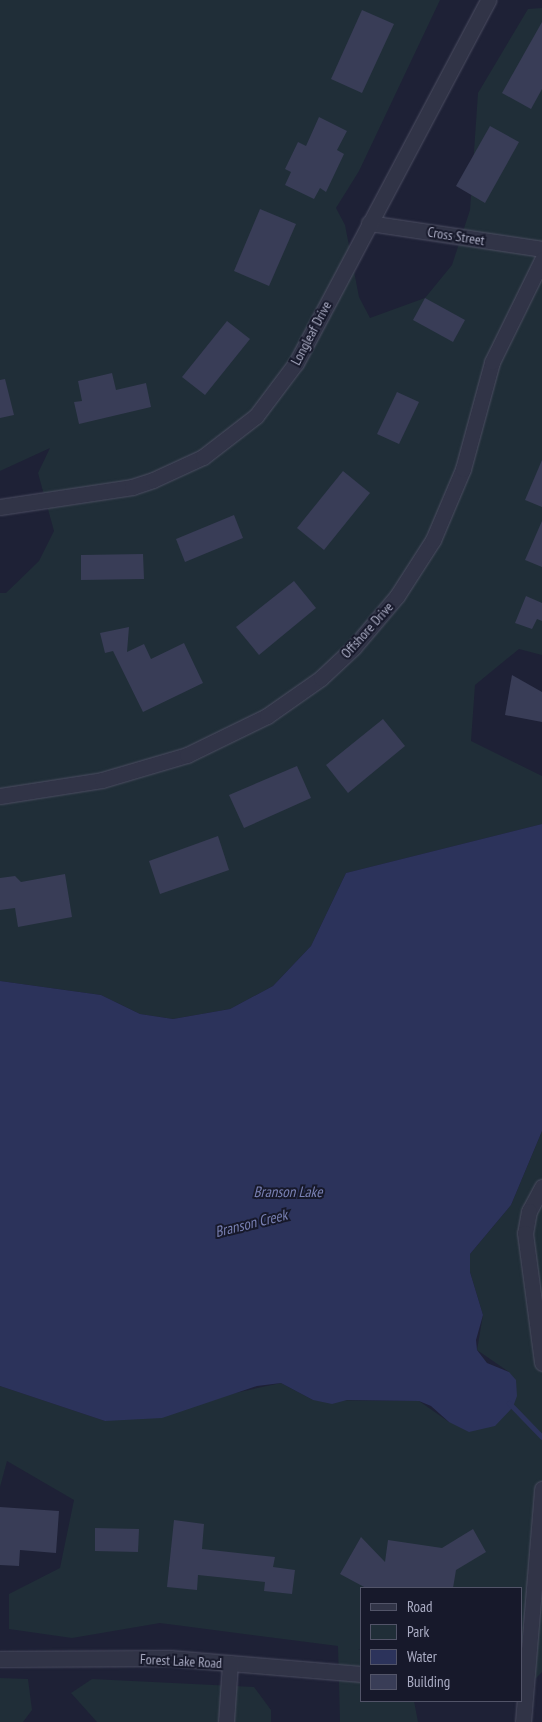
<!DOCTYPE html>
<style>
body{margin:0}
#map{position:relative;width:542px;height:1722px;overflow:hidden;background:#1e2136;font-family:"PT Sans Narrow",sans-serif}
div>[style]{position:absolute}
.green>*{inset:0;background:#202e38}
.water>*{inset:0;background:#2c335b}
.stream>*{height:5px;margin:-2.5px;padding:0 2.5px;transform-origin:2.5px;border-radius:2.5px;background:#2c335b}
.building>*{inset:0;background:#393d57}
.roads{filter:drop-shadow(0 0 1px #4c4e62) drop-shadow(0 0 1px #4c4e62)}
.minor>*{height:15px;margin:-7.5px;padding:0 7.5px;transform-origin:7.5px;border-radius:7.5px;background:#313447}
span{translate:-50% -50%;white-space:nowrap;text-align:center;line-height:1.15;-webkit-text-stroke:4px #17192b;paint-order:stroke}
.street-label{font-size:14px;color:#abadc4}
.water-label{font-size:15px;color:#7980b3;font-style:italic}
.legend{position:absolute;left:360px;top:1587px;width:162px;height:115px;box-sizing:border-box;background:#17192b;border:1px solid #525468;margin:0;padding:6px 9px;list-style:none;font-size:15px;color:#abadc4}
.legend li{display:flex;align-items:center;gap:10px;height:25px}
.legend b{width:25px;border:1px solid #525468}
</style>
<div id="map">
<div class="green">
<div style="clip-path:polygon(0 0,440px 0,359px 171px,336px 208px,345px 225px,359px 297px,370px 318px,425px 298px,452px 265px,470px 210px,478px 93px,528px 9px,542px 8px,542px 655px,519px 649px,475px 685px,471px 741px,542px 776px,542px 824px,346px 873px,311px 946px,273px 986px,230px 1009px,173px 1019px,140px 1014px,101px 995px,0 981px,0 593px,6px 593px,39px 561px,54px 531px,38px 473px,50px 448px,0 471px)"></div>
<div style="clip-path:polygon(542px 1131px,542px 1672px,526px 1688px,521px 1687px,521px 1588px,361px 1588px,361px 1649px,358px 1649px,361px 1650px,361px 1701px,414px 1701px,418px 1722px,340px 1722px,338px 1646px,160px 1623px,72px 1638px,9px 1629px,9px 1594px,60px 1568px,74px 1500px,7px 1461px,0 1487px,0 1386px,105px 1421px,281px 1383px,313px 1400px,419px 1401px,449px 1422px,509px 1372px,477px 1350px,483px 1315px,470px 1272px,470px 1254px,511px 1205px)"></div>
<div style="clip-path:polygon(0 1678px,28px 1679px,32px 1710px,23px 1722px,0 1722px)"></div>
<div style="clip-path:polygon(92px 1679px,254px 1687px,271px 1710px,271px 1722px,97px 1722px,71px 1693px)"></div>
</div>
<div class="water">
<div style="clip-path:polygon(542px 824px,542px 1131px,511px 1205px,470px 1254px,470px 1272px,483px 1315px,476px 1340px,477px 1350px,487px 1363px,509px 1372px,516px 1380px,517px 1396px,513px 1407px,495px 1426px,469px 1432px,449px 1422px,431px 1406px,419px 1401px,347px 1400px,332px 1404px,313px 1400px,281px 1383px,257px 1386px,162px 1418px,105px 1421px,0 1386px,0 981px,101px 995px,140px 1014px,173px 1019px,230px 1009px,273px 986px,311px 946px,346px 873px)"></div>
</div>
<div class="stream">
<div style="left:509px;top:1403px;width:47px;rotate:45.9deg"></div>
</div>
<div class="building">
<div style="clip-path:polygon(362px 10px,394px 24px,362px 93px,331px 79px)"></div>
<div style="clip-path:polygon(542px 22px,542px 89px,531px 109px,502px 93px)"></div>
<div style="clip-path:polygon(319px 117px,347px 131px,337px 150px,344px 154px,326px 192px,320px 188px,314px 199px,285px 185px,291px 172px,285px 169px,298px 142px,306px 146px)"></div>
<div style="clip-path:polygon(490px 126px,519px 142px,485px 203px,456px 186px)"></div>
<div style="clip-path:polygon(260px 209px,296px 224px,269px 286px,234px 271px)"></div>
<div style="clip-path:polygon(425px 298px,465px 320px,453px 342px,413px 320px)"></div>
<div style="clip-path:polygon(227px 321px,250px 339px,205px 395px,182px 377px)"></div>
<div style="clip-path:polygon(112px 373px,116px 390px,146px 383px,151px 407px,79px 424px,74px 402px,82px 401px,78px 381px)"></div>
<div style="clip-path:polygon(5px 379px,14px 415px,0 418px,0 380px)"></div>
<div style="clip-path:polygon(397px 392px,419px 402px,399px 444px,377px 434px)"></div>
<div style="clip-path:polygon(542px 460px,542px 507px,525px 500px)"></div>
<div style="clip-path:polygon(343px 471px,370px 493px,324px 550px,297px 528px)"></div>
<div style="clip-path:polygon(234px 515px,243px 538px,185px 562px,176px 539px)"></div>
<div style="clip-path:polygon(542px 521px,542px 567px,525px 560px)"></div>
<div style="clip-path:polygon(143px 554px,144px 579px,81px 580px,81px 555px)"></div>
<div style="clip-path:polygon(294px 581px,316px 608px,259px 655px,236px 627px)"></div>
<div style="clip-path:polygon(526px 596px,542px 603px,542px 621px,537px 619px,532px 629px,515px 623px)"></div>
<div style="clip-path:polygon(129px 627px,127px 652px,144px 644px,151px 659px,184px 643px,203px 683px,143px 712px,113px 651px,105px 653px,100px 633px)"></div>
<div style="clip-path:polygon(512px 675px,542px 692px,542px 722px,505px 715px)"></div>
<div style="clip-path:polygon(383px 719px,405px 746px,348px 793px,326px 765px)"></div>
<div style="clip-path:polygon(297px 766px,311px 798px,244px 828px,229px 795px)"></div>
<div style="clip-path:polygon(218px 836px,229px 870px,160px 894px,149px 861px)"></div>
<div style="clip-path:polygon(65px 874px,72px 917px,18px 927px,15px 908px,0 910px,0 878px,15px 876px,21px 882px)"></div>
<div style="clip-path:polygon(0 1507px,59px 1511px,56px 1553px,20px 1550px,19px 1566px,0 1565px)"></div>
<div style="clip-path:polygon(174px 1520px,204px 1524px,202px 1549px,275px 1557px,273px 1567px,295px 1570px,292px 1594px,264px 1591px,265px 1582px,198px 1575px,197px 1590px,167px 1587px)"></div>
<div style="clip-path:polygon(95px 1528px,139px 1529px,138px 1552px,95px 1551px)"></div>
<div style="clip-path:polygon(473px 1529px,486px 1552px,456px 1570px,453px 1588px,366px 1588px,340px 1574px,361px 1537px,385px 1562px,388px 1540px,442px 1548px)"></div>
</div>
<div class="roads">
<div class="minor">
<div style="left:369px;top:223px;width:175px;rotate:8.5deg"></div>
<div style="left:0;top:507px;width:134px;rotate:-8.6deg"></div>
<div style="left:132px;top:487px;width:22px;rotate:-18deg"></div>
<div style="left:153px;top:480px;width:55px;rotate:-24.7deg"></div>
<div style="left:203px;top:457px;width:67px;rotate:-37.7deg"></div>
<div style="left:256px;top:416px;width:66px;rotate:-53deg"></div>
<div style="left:296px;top:363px;width:411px;rotate:-62.1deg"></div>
<div style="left:0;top:796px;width:103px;rotate:-8.9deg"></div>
<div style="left:102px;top:780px;width:89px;rotate:-16.4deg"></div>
<div style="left:187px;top:755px;width:89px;rotate:-26deg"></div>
<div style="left:267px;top:716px;width:66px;rotate:-35.1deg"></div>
<div style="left:321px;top:678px;width:45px;rotate:-43.2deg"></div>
<div style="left:354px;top:647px;width:67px;rotate:-49.9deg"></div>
<div style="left:397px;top:596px;width:67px;rotate:-57.3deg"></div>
<div style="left:433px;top:540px;width:77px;rotate:-67.1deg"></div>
<div style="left:463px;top:469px;width:111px;rotate:-74.8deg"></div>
<div style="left:492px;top:362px;width:114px;rotate:-63.9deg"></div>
<div style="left:542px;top:1187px;width:27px;rotate:118deg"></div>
<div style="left:529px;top:1211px;width:22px;rotate:100deg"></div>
<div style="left:525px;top:1233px;width:131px;rotate:82.5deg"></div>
<div style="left:0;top:1659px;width:170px;rotate:-0.3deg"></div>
<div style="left:170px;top:1658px;width:192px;rotate:4.8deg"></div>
<div style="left:226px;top:1722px;width:59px;rotate:-86.1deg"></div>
<div style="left:523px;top:1722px;width:234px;rotate:-85.3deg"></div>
</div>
</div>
<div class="street-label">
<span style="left:456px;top:236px;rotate:9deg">Cross Street</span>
<span style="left:311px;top:333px;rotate:-62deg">Longleaf Drive</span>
<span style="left:367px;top:630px;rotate:-48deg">Offshore Drive</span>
<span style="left:181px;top:1661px;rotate:3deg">Forest Lake Road</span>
</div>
<div class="water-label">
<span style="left:288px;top:1192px">Branson Lake</span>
<span style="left:251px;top:1223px;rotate:-14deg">Branson Creek</span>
</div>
<ul class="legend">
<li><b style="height:6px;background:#313447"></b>Road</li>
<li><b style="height:14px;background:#202e38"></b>Park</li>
<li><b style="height:14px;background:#2c335b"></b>Water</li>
<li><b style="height:14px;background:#393d57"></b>Building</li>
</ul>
</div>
